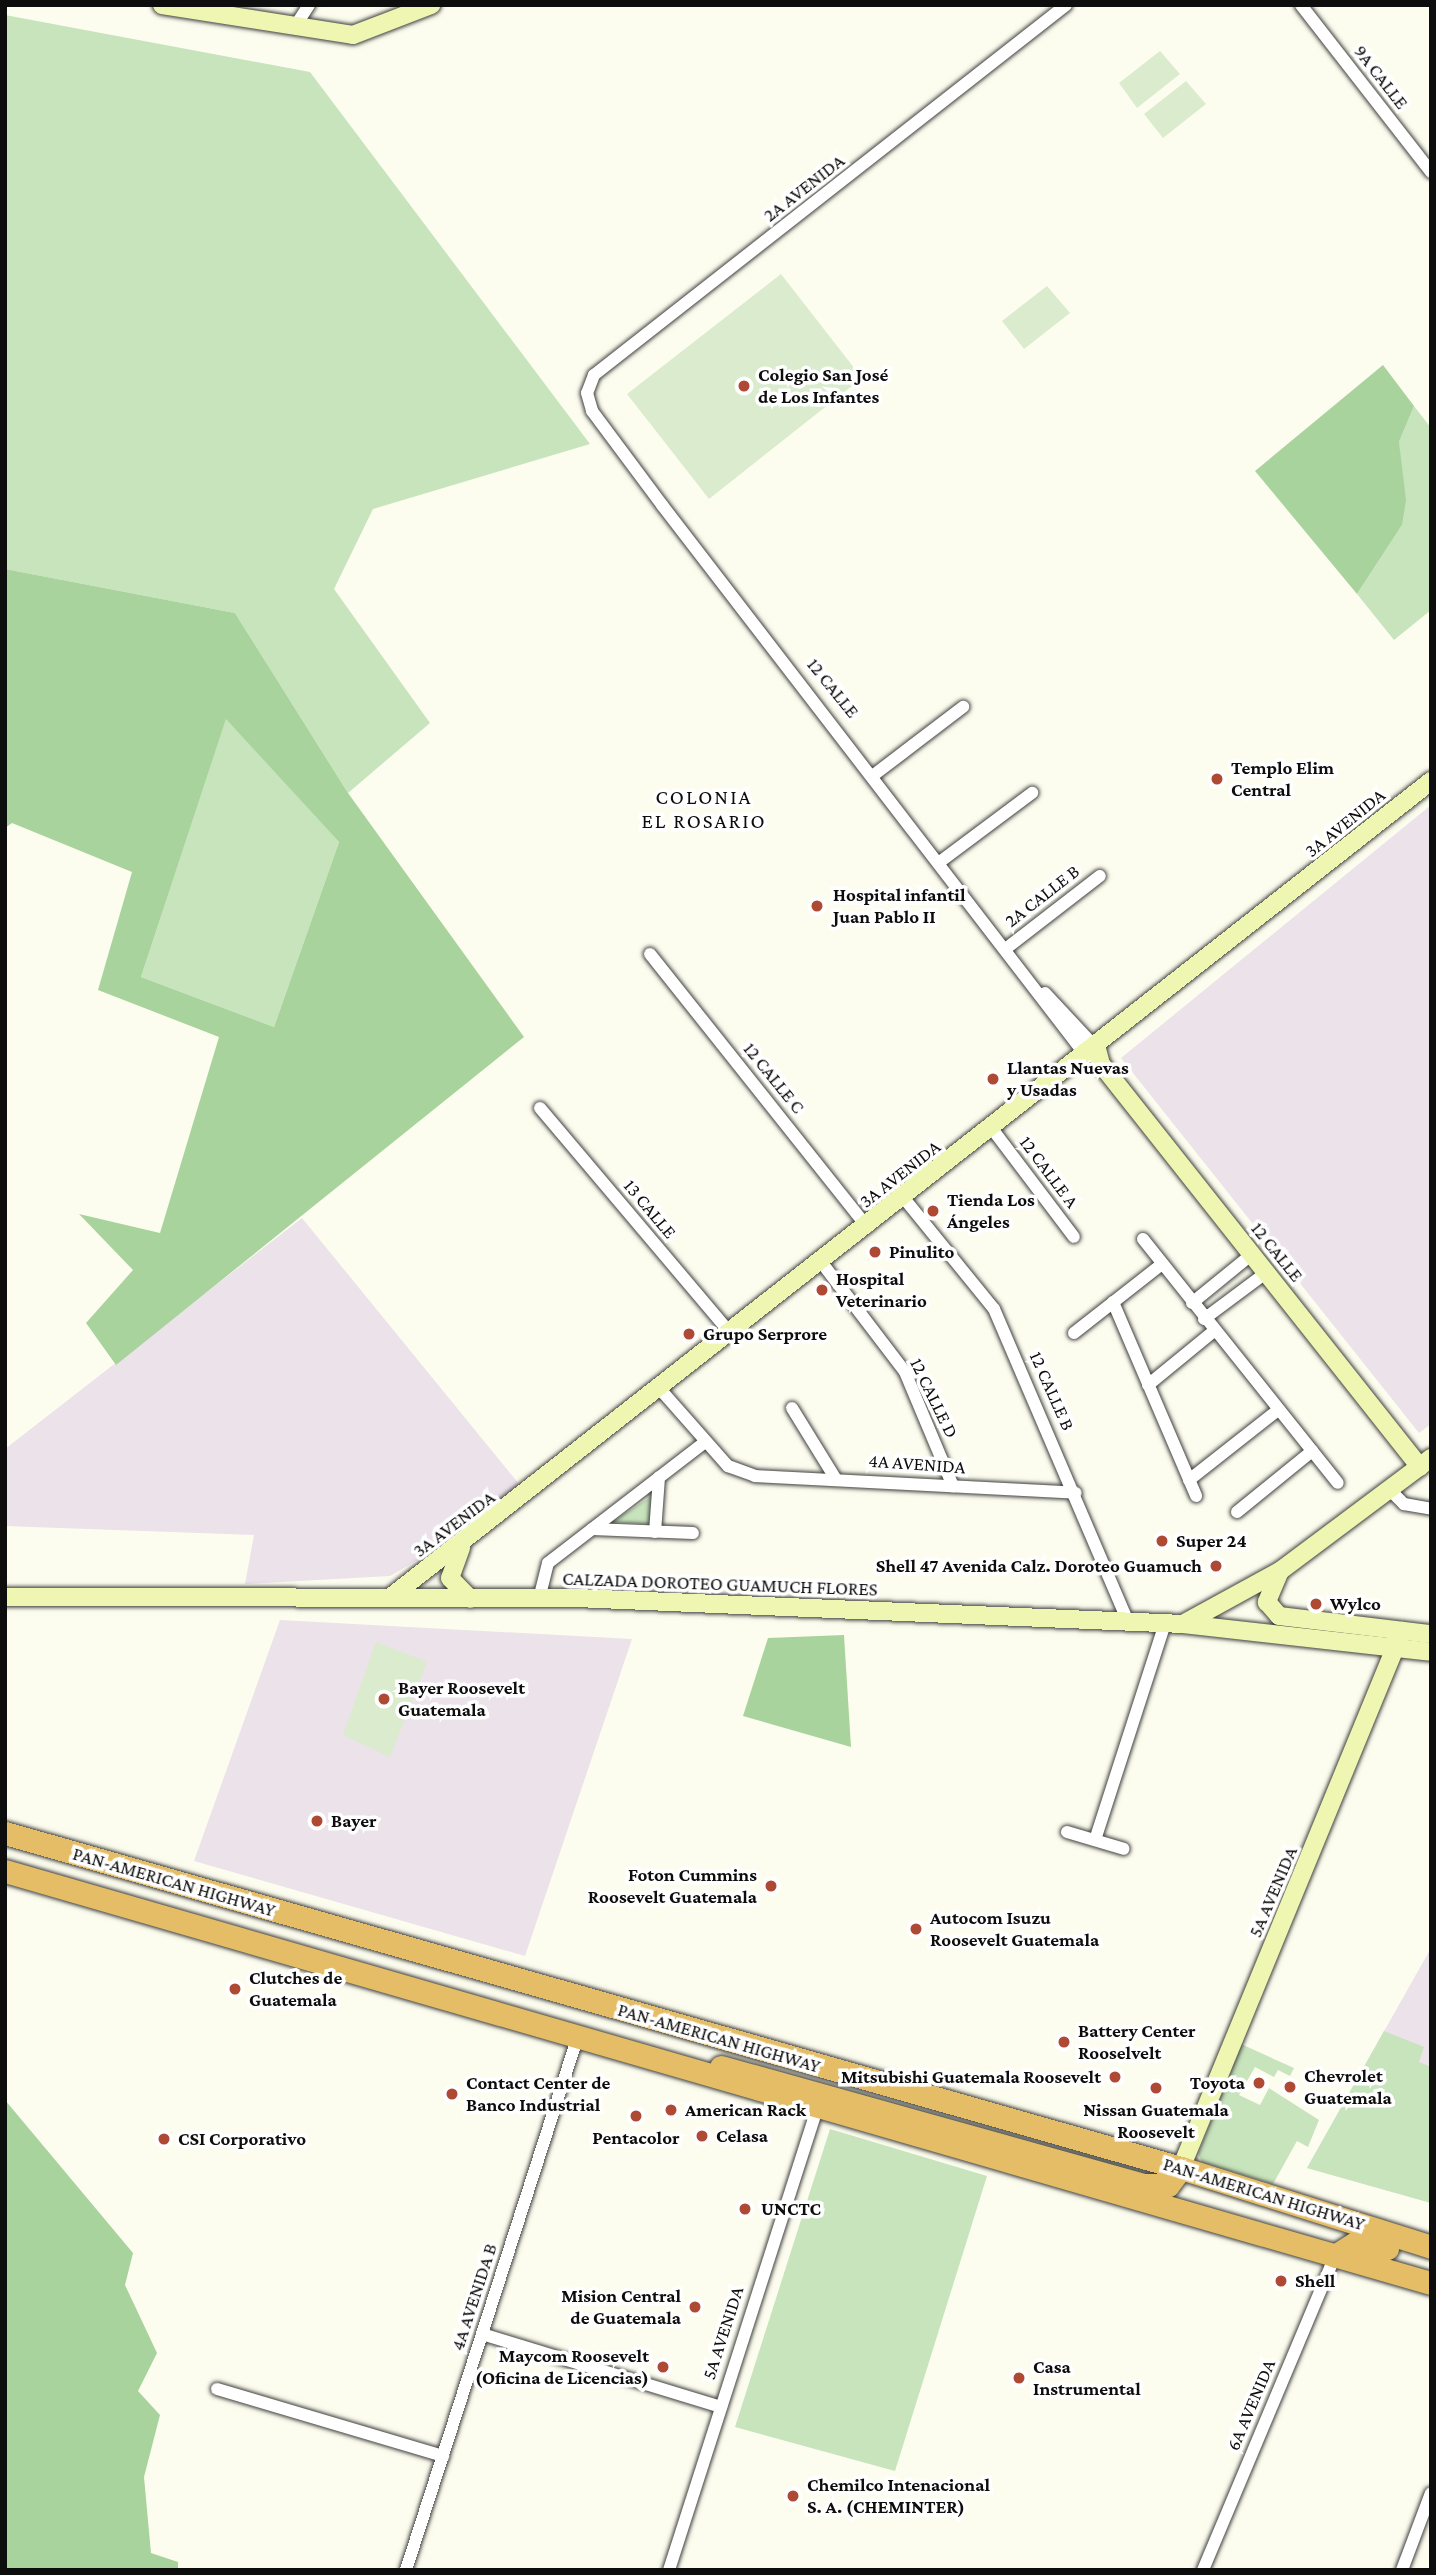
<!DOCTYPE html>
<meta charset="utf-8">
<style>
body{margin:0}
#map{position:relative;width:1436px;height:2575px;overflow:hidden;background:#fdfdef;font-family:"Crimson Pro",serif}
div>[style]{position:absolute}
.industrial>*{inset:0;background:#ebe2ea}
.green>*{inset:0;background:#c7e4bc}
.forest>*{inset:0;background:#a9d39d}
.pitch>*{inset:0;background:#daeccd}
.roads{filter:drop-shadow(0 0 2px #404040) drop-shadow(0 0 2px #404040)}
.street>*{height:12px;margin:-6px;padding:0 6px;transform-origin:6px;border-radius:6px;background:#fff}
.secondary>*{height:18px;margin:-9px;padding:0 9px;transform-origin:9px;border-radius:9px;background:#eef6b1}
.highway>*{height:23px;margin:-11.5px;padding:0 11.5px;transform-origin:11.5px;border-radius:11.5px;background:#e4bd66}
.dots>*{width:19px;height:19px;translate:-50% -50%;box-sizing:border-box;border:4px solid #fff;border-radius:50%}
span{translate:-50% -50%;white-space:nowrap;text-align:center;line-height:1.15;-webkit-text-stroke:7px #fff;paint-order:stroke}
.street-label{font-size:19px;color:#0d0d0d}
.poi-label{font-size:19px;color:#0d0d0d;font-weight:700}
.left{translate:0 -50%;text-align:left}
.right{translate:-100% -50%;text-align:right}
.neighbourhood-label{font-size:21px;color:#0d0d0d;letter-spacing:2px}
.frame{position:absolute;inset:0;border:7px solid #0d0d0d;pointer-events:none}
</style>
<div id="map">
<div class="industrial">
<div style="clip-path:polygon(1431px 805px,1431px 1424px,1419px 1433px,1121px 1058px)"></div>
<div style="clip-path:polygon(302px 1218px,528px 1495px,390px 1576px,245px 1584px,254px 1535px,5px 1526px,5px 1449px)"></div>
<div style="clip-path:polygon(280px 1620px,632px 1639px,525px 1956px,194px 1861px)"></div>
<div style="clip-path:polygon(1431px 1948px,1431px 2203px,1307px 2168px)"></div>
</div>
<div class="green">
<div style="clip-path:polygon(5px 15px,310px 72px,590px 444px,373px 509px,334px 589px,430px 723px,348px 793px,235px 613px,5px 569px)"></div>
<div style="clip-path:polygon(1414px 406px,1431px 428px,1431px 610px,1394px 640px,1357px 594px,1402px 525px,1399px 442px)"></div>
<div style="clip-path:polygon(226px 718px,339px 842px,274px 1027px,141px 977px)"></div>
<div style="clip-path:polygon(652px 1496px,650px 1524px,612px 1522px)"></div>
<div style="clip-path:polygon(1384px 2031px,1424px 2047px,1419px 2062px,1431px 2067px,1431px 2203px,1307px 2168px)"></div>
<div style="clip-path:polygon(1241px 2044px,1294px 2068px,1290px 2076px,1278px 2070px,1274px 2077px,1255px 2067px,1239px 2095px,1260px 2105px,1269px 2088px,1319px 2120px,1308px 2147px,1297px 2141px,1273px 2184px,1202px 2162px,1198px 2154px)"></div>
<div style="clip-path:polygon(830px 2129px,987px 2176px,895px 2471px,735px 2427px)"></div>
</div>
<div class="forest">
<div style="clip-path:polygon(1383px 365px,1414px 406px,1399px 442px,1406px 500px,1402px 525px,1357px 594px,1255px 471px)"></div>
<div style="clip-path:polygon(evenodd,5px 569px,235px 613px,348px 793px,524px 1037px,116px 1365px,86px 1323px,133px 1270px,79px 1214px,160px 1233px,219px 1037px,98px 990px,132px 872px,12px 823px,5px 828px,5px 569px,226px 719px,339px 842px,274px 1027px,141px 977px,226px 719px)"></div>
<div style="clip-path:polygon(844px 1635px,851px 1747px,743px 1716px,768px 1638px)"></div>
<div style="clip-path:polygon(5px 2100px,133px 2253px,125px 2285px,157px 2353px,138px 2391px,160px 2415px,144px 2477px,151px 2553px,178px 2562px,178px 2570px,5px 2570px)"></div>
</div>
<div class="pitch">
<div style="clip-path:polygon(1160px 51px,1180px 74px,1137px 108px,1119px 83px)"></div>
<div style="clip-path:polygon(1186px 81px,1206px 104px,1163px 138px,1144px 114px)"></div>
<div style="clip-path:polygon(781px 274px,862px 378px,709px 499px,627px 394px)"></div>
<div style="clip-path:polygon(1047px 286px,1070px 313px,1024px 349px,1002px 321px)"></div>
<div style="clip-path:polygon(376px 1642px,427px 1662px,390px 1757px,343px 1735px)"></div>
</div>
<div class="roads">
<div class="street">
<div style="left:1066px;top:5px;width:600px;rotate:141.91deg"></div>
<div style="left:594px;top:375px;width:19px;rotate:111deg"></div>
<div style="left:587px;top:393px;width:19px;rotate:74deg"></div>
<div style="left:592px;top:411px;width:117px;rotate:53.3deg"></div>
<div style="left:662px;top:505px;width:697px;rotate:52.41deg"></div>
<div style="left:1301px;top:5px;width:212px;rotate:52.1deg"></div>
<div style="left:296px;top:25px;width:24px;rotate:-57deg"></div>
<div style="left:875px;top:774px;width:111px;rotate:-37.3deg"></div>
<div style="left:941px;top:861px;width:114px;rotate:-36.8deg"></div>
<div style="left:1008px;top:947px;width:116px;rotate:-37.7deg"></div>
<div style="left:650px;top:954px;width:349px;rotate:51.5deg"></div>
<div style="left:1045px;top:993px;width:76px;rotate:47.1deg"></div>
<div style="left:540px;top:1108px;width:297px;rotate:49.8deg"></div>
<div style="left:993px;top:1130px;width:134px;rotate:52.9deg"></div>
<div style="left:903px;top:1197px;width:144px;rotate:50.9deg"></div>
<div style="left:994px;top:1309px;width:340px;rotate:66.8deg"></div>
<div style="left:1143px;top:1239px;width:312px;rotate:51.4deg"></div>
<div style="left:822px;top:1263px;width:137px;rotate:52.7deg"></div>
<div style="left:905px;top:1372px;width:124px;rotate:67.2deg"></div>
<div style="left:1113px;top:1302px;width:211px;rotate:66.8deg"></div>
<div style="left:1192px;top:1303px;width:77px;rotate:-39.2deg"></div>
<div style="left:1204px;top:1319px;width:79px;rotate:-36.7deg"></div>
<div style="left:1074px;top:1333px;width:112px;rotate:-38.1deg"></div>
<div style="left:1148px;top:1385px;width:85px;rotate:-39.3deg"></div>
<div style="left:660px;top:1389px;width:103px;rotate:48.6deg"></div>
<div style="left:728px;top:1466px;width:29px;rotate:20deg"></div>
<div style="left:755px;top:1476px;width:321px;rotate:3deg"></div>
<div style="left:792px;top:1408px;width:82px;rotate:58.4deg"></div>
<div style="left:1189px;top:1480px;width:113px;rotate:-38.2deg"></div>
<div style="left:1390px;top:1490px;width:20px;rotate:45deg"></div>
<div style="left:1404px;top:1504px;width:27px;rotate:10deg"></div>
<div style="left:1237px;top:1512px;width:97px;rotate:-39.1deg"></div>
<div style="left:592px;top:1529px;width:101px;rotate:2.3deg"></div>
<div style="left:655px;top:1532px;width:55px;rotate:-85.8deg"></div>
<div style="left:539px;top:1599px;width:37px;rotate:-76deg"></div>
<div style="left:548px;top:1563px;width:197px;rotate:-37.6deg"></div>
<div style="left:1067px;top:1832px;width:59px;rotate:16.6deg"></div>
<div style="left:1095px;top:1840px;width:228px;rotate:-72.1deg"></div>
<div style="left:482px;top:2334px;width:250px;rotate:17deg"></div>
<div style="left:217px;top:2389px;width:236px;rotate:16.5deg"></div>
<div style="left:406px;top:2570px;width:561px;rotate:-72.15deg"></div>
<div style="left:669px;top:2570px;width:485px;rotate:-72.2deg"></div>
<div style="left:1203px;top:2570px;width:341px;rotate:-67.2deg"></div>
<div style="left:1402px;top:2570px;width:82px;rotate:-69.4deg"></div>
</div>
<div class="secondary">
<div style="left:162px;top:5px;width:193px;rotate:8.9deg"></div>
<div style="left:353px;top:35px;width:84px;rotate:-21deg"></div>
<div style="left:1097px;top:1049px;width:16px;rotate:75deg"></div>
<div style="left:1101px;top:1064px;width:514px;rotate:51.64deg"></div>
<div style="left:461px;top:1548px;width:32px;rotate:110deg"></div>
<div style="left:450px;top:1578px;width:29px;rotate:46deg"></div>
<div style="left:1280px;top:1571px;width:34px;rotate:113deg"></div>
<div style="left:1267px;top:1602px;width:18px;rotate:49deg"></div>
<div style="left:1279px;top:1616px;width:153px;rotate:6.8deg"></div>
<div style="left:392px;top:1596px;width:1321px;rotate:-38.11deg"></div>
<div style="left:5px;top:1597px;width:571px;rotate:0.1deg"></div>
<div style="left:576px;top:1598px;width:608px;rotate:2.45deg"></div>
<div style="left:1183px;top:1624px;width:250px;rotate:6.4deg"></div>
<div style="left:1183px;top:1624px;width:111px;rotate:-28.7deg"></div>
<div style="left:1280px;top:1571px;width:189px;rotate:-36.8deg"></div>
<div style="left:1181px;top:2168px;width:581px;rotate:-67.63deg"></div>
</div>
<div class="highway">
<div style="left:5px;top:1833px;width:1223px;rotate:15.9deg"></div>
<div style="left:1181px;top:2168px;width:262px;rotate:17.5deg"></div>
<div style="left:5px;top:1871px;width:1484px;rotate:16.12deg"></div>
<div style="left:721px;top:2067px;width:438px;rotate:15.6deg"></div>
<div style="left:1143px;top:2185px;width:25px"></div>
<div style="left:1168px;top:2185px;width:21px;rotate:-53deg"></div>
<div style="left:1335px;top:2256px;width:27px;rotate:-33deg"></div>
<div style="left:1358px;top:2241px;width:30px;rotate:14deg"></div>
</div>
</div>
<div class="dots">
<div style="left:744px;top:386px;background:#ae4a34"></div>
<div style="left:1217px;top:779px;background:#ae4a34"></div>
<div style="left:817px;top:906px;background:#ae4a34"></div>
<div style="left:993px;top:1079px;background:#ae4a34"></div>
<div style="left:933px;top:1211px;background:#ae4a34"></div>
<div style="left:875px;top:1252px;background:#ae4a34"></div>
<div style="left:822px;top:1290px;background:#ae4a34"></div>
<div style="left:689px;top:1334px;background:#ae4a34"></div>
<div style="left:1162px;top:1541px;background:#ae4a34"></div>
<div style="left:1216px;top:1566px;background:#ae4a34"></div>
<div style="left:1316px;top:1604px;background:#ae4a34"></div>
<div style="left:384px;top:1699px;background:#ae4a34"></div>
<div style="left:317px;top:1821px;background:#ae4a34"></div>
<div style="left:771px;top:1886px;background:#ae4a34"></div>
<div style="left:916px;top:1929px;background:#ae4a34"></div>
<div style="left:235px;top:1989px;background:#ae4a34"></div>
<div style="left:1064px;top:2042px;background:#ae4a34"></div>
<div style="left:1115px;top:2077px;background:#ae4a34"></div>
<div style="left:1259px;top:2083px;background:#ae4a34"></div>
<div style="left:1290px;top:2087px;background:#ae4a34"></div>
<div style="left:1156px;top:2088px;background:#ae4a34"></div>
<div style="left:452px;top:2094px;background:#ae4a34"></div>
<div style="left:671px;top:2110px;background:#ae4a34"></div>
<div style="left:636px;top:2116px;background:#ae4a34"></div>
<div style="left:702px;top:2136px;background:#ae4a34"></div>
<div style="left:164px;top:2139px;background:#ae4a34"></div>
<div style="left:745px;top:2209px;background:#ae4a34"></div>
<div style="left:1281px;top:2281px;background:#ae4a34"></div>
<div style="left:695px;top:2307px;background:#ae4a34"></div>
<div style="left:663px;top:2367px;background:#ae4a34"></div>
<div style="left:1019px;top:2378px;background:#ae4a34"></div>
<div style="left:793px;top:2496px;background:#ae4a34"></div>
</div>
<div class="street-label">
<span style="left:1381px;top:77px;rotate:52deg">9A CALLE</span>
<span style="left:804px;top:188px;rotate:-38deg">2A AVENIDA</span>
<span style="left:833px;top:688px;rotate:51deg">12 CALLE</span>
<span style="left:1345px;top:823px;rotate:-39deg">3A AVENIDA</span>
<span style="left:1042px;top:896px;rotate:-38deg">2A CALLE B</span>
<span style="left:774px;top:1078px;rotate:51deg">12 CALLE C</span>
<span style="left:1049px;top:1172px;rotate:53deg">12 CALLE A</span>
<span style="left:900px;top:1174px;rotate:-38deg">3A AVENIDA</span>
<span style="left:650px;top:1209px;rotate:50deg">13 CALLE</span>
<span style="left:1277px;top:1252px;rotate:51deg">12 CALLE</span>
<span style="left:1052px;top:1391px;rotate:66deg">12 CALLE B</span>
<span style="left:934px;top:1398px;rotate:64deg">12 CALLE D</span>
<span style="left:917px;top:1464px;rotate:4deg">4A AVENIDA</span>
<span style="left:454px;top:1524px;rotate:-37deg">3A AVENIDA</span>
<span style="left:720px;top:1584px;rotate:2deg">CALZADA DOROTEO GUAMUCH FLORES</span>
<span style="left:174px;top:1882px;rotate:16deg">PAN-AMERICAN HIGHWAY</span>
<span style="left:1273px;top:1892px;rotate:-67deg">5A AVENIDA</span>
<span style="left:719px;top:2038px;rotate:16deg">PAN-AMERICAN HIGHWAY</span>
<span style="left:1264px;top:2194px;rotate:17deg">PAN-AMERICAN HIGHWAY</span>
<span style="left:474px;top:2297px;rotate:-72deg">4A AVENIDA B</span>
<span style="left:723px;top:2333px;rotate:-72deg">5A AVENIDA</span>
<span style="left:1251px;top:2405px;rotate:-67deg">6A AVENIDA</span>
</div>
<div class="poi-label">
<span class="left" style="left:758px;top:386px">Colegio San José<br>de Los Infantes</span>
<span class="left" style="left:1231px;top:779px">Templo Elim<br>Central</span>
<span class="left" style="left:833px;top:906px">Hospital infantil<br>Juan Pablo II</span>
<span class="left" style="left:1007px;top:1079px">Llantas Nuevas<br>y Usadas</span>
<span class="left" style="left:947px;top:1211px">Tienda Los<br>Ángeles</span>
<span class="left" style="left:889px;top:1252px">Pinulito</span>
<span class="left" style="left:836px;top:1290px">Hospital<br>Veterinario</span>
<span class="left" style="left:703px;top:1334px">Grupo Serprore</span>
<span class="left" style="left:1176px;top:1541px">Super 24</span>
<span class="right" style="left:1202px;top:1566px">Shell 47 Avenida Calz. Doroteo Guamuch</span>
<span class="left" style="left:1330px;top:1604px">Wylco</span>
<span class="left" style="left:398px;top:1699px">Bayer Roosevelt<br>Guatemala</span>
<span class="left" style="left:331px;top:1821px">Bayer</span>
<span class="right" style="left:757px;top:1886px">Foton Cummins<br>Roosevelt Guatemala</span>
<span class="left" style="left:930px;top:1929px">Autocom Isuzu<br>Roosevelt Guatemala</span>
<span class="left" style="left:249px;top:1989px">Clutches de<br>Guatemala</span>
<span class="left" style="left:1078px;top:2042px">Battery Center<br>Rooselvelt</span>
<span class="left" style="left:1304px;top:2087px">Chevrolet<br>Guatemala</span>
<span class="right" style="left:1101px;top:2077px">Mitsubishi Guatemala Roosevelt</span>
<span class="left" style="left:466px;top:2094px">Contact Center de<br>Banco Industrial</span>
<span class="right" style="left:1245px;top:2083px">Toyota</span>
<span class="left" style="left:685px;top:2110px">American Rack</span>
<span style="left:1156px;top:2121px">Nissan Guatemala<br>Roosevelt</span>
<span class="left" style="left:716px;top:2136px">Celasa</span>
<span style="left:636px;top:2138px">Pentacolor</span>
<span class="left" style="left:178px;top:2139px">CSI Corporativo</span>
<span class="left" style="left:761px;top:2209px">UNCTC</span>
<span class="left" style="left:1295px;top:2281px">Shell</span>
<span class="right" style="left:681px;top:2307px">Mision Central<br>de Guatemala</span>
<span class="right" style="left:649px;top:2367px">Maycom Roosevelt<br>(Oficina de Licencias)</span>
<span class="left" style="left:1033px;top:2378px">Casa<br>Instrumental</span>
<span class="left" style="left:807px;top:2496px">Chemilco Intenacional<br>S. A. (CHEMINTER)</span>
</div>
<div class="neighbourhood-label">
<span style="left:704px;top:809px">COLONIA<br>EL ROSARIO</span>
</div>
<div class="frame"></div>
</div>
